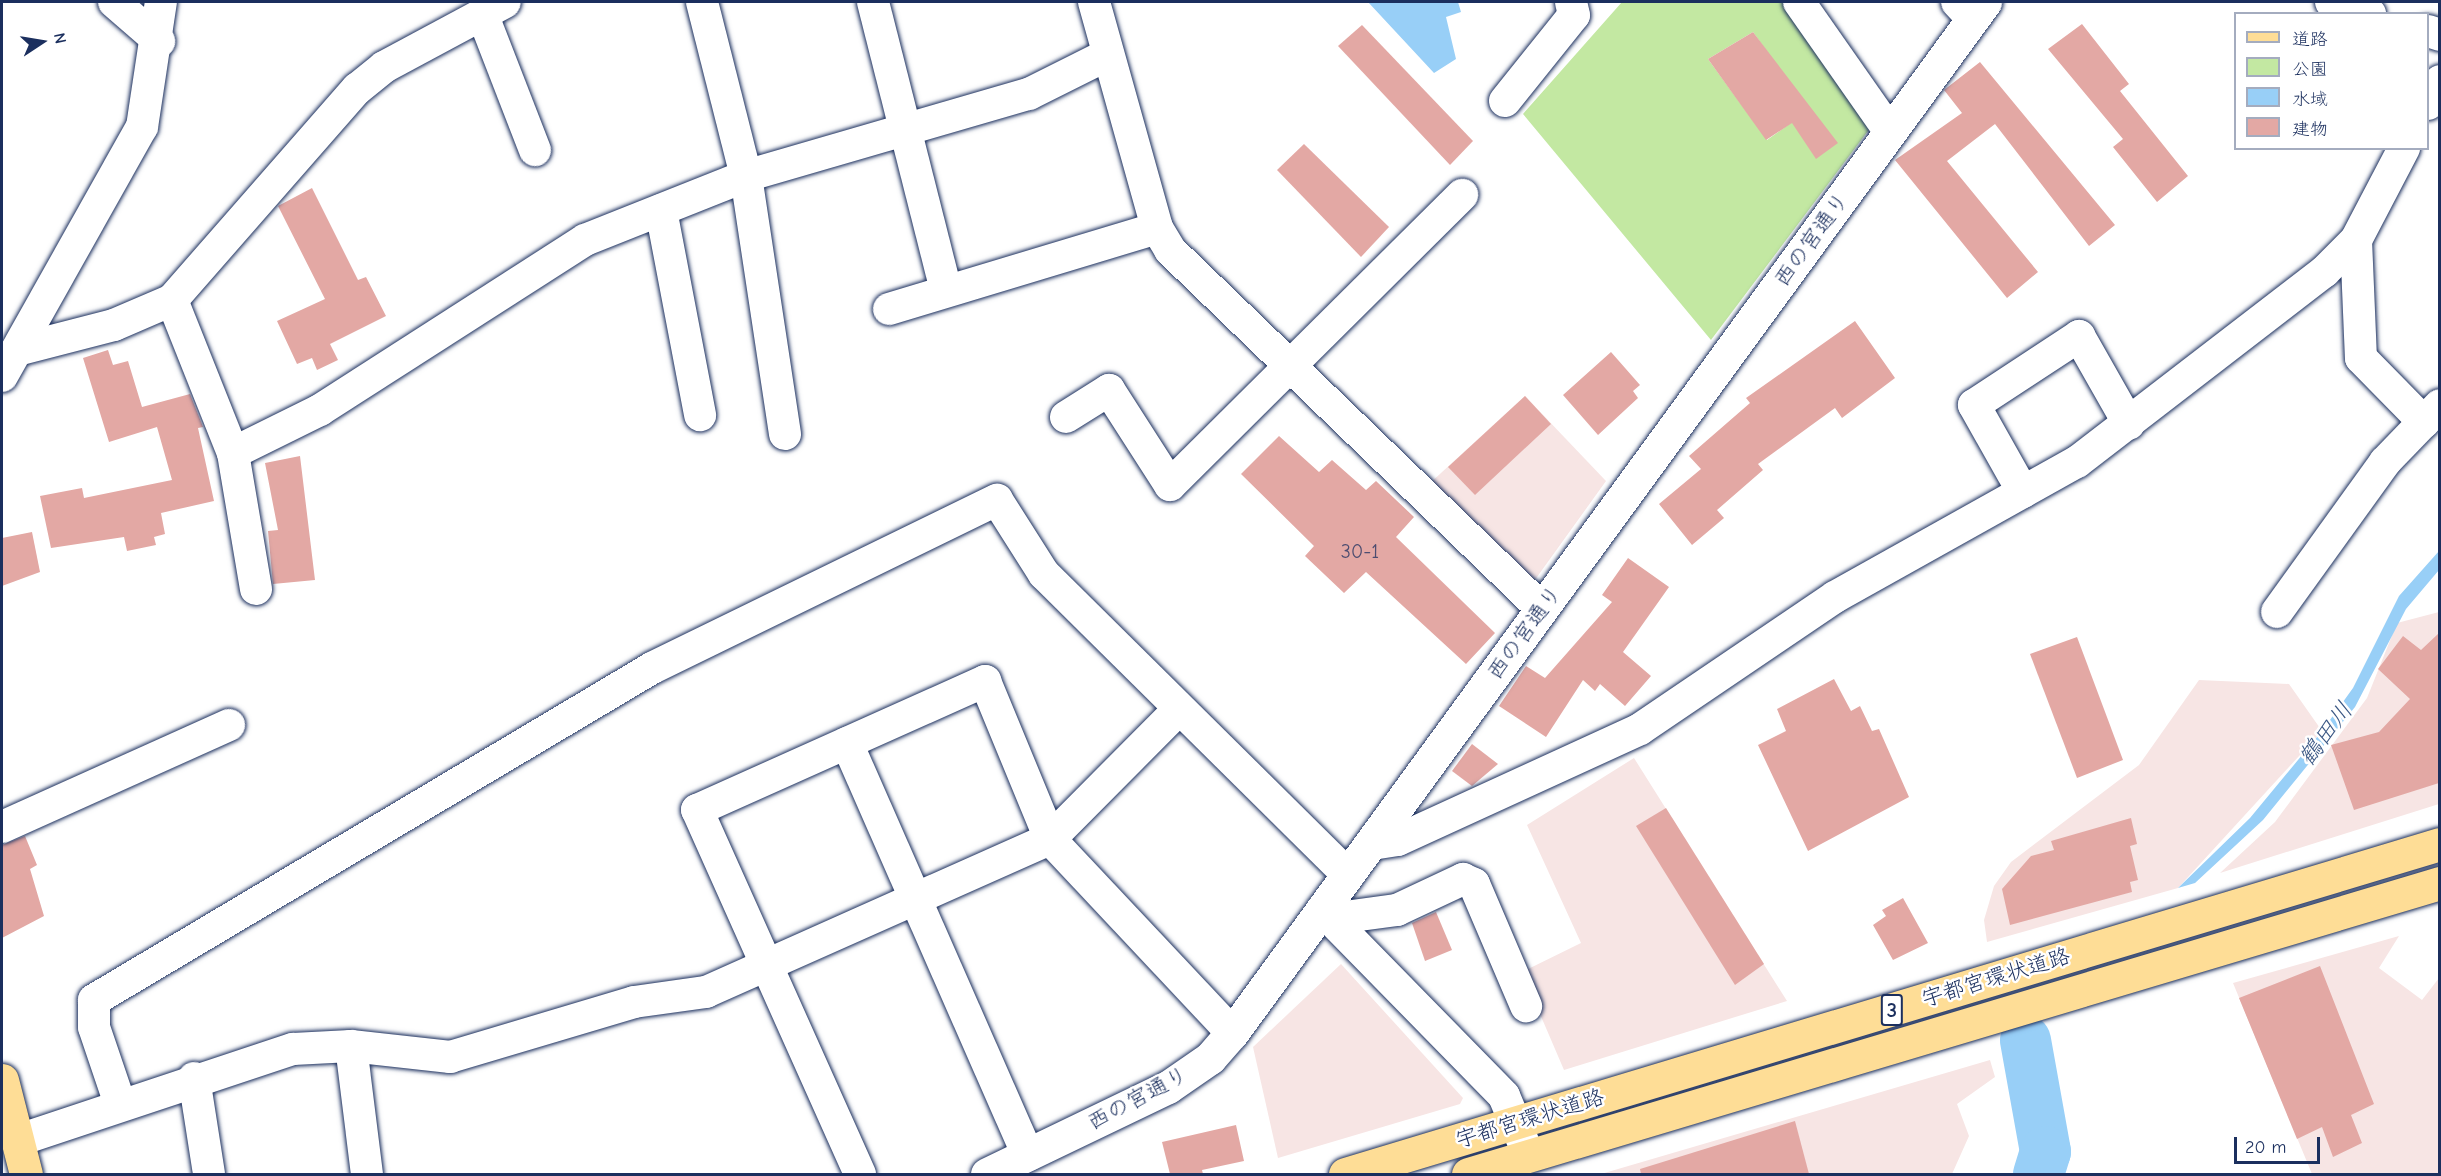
<!DOCTYPE html>
<meta charset="utf-8">
<style>
body{margin:0}
#map{position:relative;width:2441px;height:1176px;overflow:hidden;background:#fff;font-family:"Comic Neue","Klee One",sans-serif}
div>[style]{position:absolute}
.built>*{inset:0;background:#f7e5e4}
.green>*{inset:0;background:#c3e8a2}
.water>*{inset:0;background:#98cff7}
.river>*{height:51px;margin:-25.5px;padding:0 25.5px;transform-origin:25.5px;border-radius:25.5px;background:#98cff7}
.building>*{inset:0;background:#e3a8a4}
.roads{filter:drop-shadow(0 0 2px #1b2f5e) drop-shadow(0 0 2px #1b2f5e)}
.street>*{height:32px;margin:-16px;padding:0 16px;transform-origin:16px;border-radius:16px;background:#fff}
.secondary>*{height:33px;margin:-16.5px;padding:0 16.5px;transform-origin:16.5px;border-radius:16.5px;background:#fff}
.primary>*{height:33px;margin:-16.5px;padding:0 16.5px;transform-origin:16.5px;border-radius:16.5px;background:#fedd96}
span{translate:-50% -50%;white-space:nowrap;text-align:center;line-height:1.15;-webkit-text-stroke:5px #fff;paint-order:stroke}
.number-label{font-size:20px;color:#4d4d70}
.number-label span{-webkit-text-stroke-width:0}
.shield-label span{padding:2px 4px;background:#fff;border:2px solid;border-radius:4px;-webkit-text-stroke-width:0}
.shield-label{font-size:21px;color:#1b2f5e;font-weight:700}
.street-label{font-size:22px;color:#1b2f5e}
.water-label{font-size:24px;color:#3a5784;font-style:italic}
.frame{position:absolute;inset:0;border:3px solid #1b2f5e;pointer-events:none}
.legend{position:absolute;left:2234px;top:12px;width:195px;height:138px;box-sizing:border-box;background:#fff;border:2px solid #a4acbf;margin:0;padding:8px 10px;list-style:none;font-size:18px;color:#1b2f5e}
.legend li{display:flex;align-items:center;gap:12px;height:30px}
.legend b{width:30px;border:2px solid #a4acbf}
.north{position:absolute;left:12px;top:12px;width:60px;height:60px;-webkit-text-stroke:4px #fff;paint-order:stroke;rotate:78deg;font-size:16px;font-weight:700;line-height:24px;text-align:center;color:#1b2f5e}
.north::after{content:'';display:block;margin:auto;width:21px;height:27px;background:#1b2f5e;clip-path:polygon(50% 0,100% 100%,50% 72%,0 100%)}
.scale{position:absolute;left:2234px;top:1137px;width:86px;height:27px;box-sizing:border-box;border:3px solid #1b2f5e;border-top:0;padding-left:8px;font-size:18px;line-height:21px;white-space:nowrap;color:#1b2f5e;-webkit-text-stroke:4px #fff;paint-order:stroke}
</style>
<div id="map">
<div class="built">
<div style="clip-path:polygon(1525px 396px,1606px 481px,1532px 584px,1429px 484px)"></div>
<div style="clip-path:polygon(2439px 612px,2439px 804px,2220px 873px,2275px 822px,2367px 698px,2397px 623px)"></div>
<div style="clip-path:polygon(2199px 680px,2289px 684px,2322px 731px,2178px 888px,1987px 942px,1984px 920px,1994px 886px,2011px 862px,2139px 765px)"></div>
<div style="clip-path:polygon(1634px 758px,1787px 1001px,1564px 1070px,1522px 972px,1581px 943px,1527px 825px)"></div>
<div style="clip-path:polygon(2399px 936px,2379px 968px,2422px 1000px,2439px 978px,2439px 1174px,2312px 1174px,2233px 983px)"></div>
<div style="clip-path:polygon(1341px 964px,1463px 1098px,1460px 1104px,1278px 1158px,1253px 1047px)"></div>
<div style="clip-path:polygon(1990px 1060px,1995px 1077px,1957px 1104px,1969px 1136px,1952px 1174px,1601px 1174px)"></div>
</div>
<div class="green">
<div style="clip-path:polygon(evenodd,1622px 2px,1786px 2px,1874px 123px,1711px 340px,1523px 114px,1622px 2px,1753px 32px,1809px 110px,1767px 140px,1708px 59px,1753px 32px)"></div>
</div>
<div class="water">
<div style="clip-path:polygon(1368px 2px,1458px 2px,1461px 12px,1446px 17px,1456px 59px,1434px 73px)"></div>
<div style="clip-path:polygon(2439px 551px,2439px 570px,2406px 609px,2355px 707px,2263px 820px,2195px 883px,2178px 888px,2250px 818px,2322px 731px,2353px 688px,2399px 596px)"></div>
<div style="clip-path:polygon(2043px 1041px,2043px 1088px,2058px 1151px,2053px 1174px,2024px 1174px,2032px 1134px,2017px 1051px)"></div>
</div>
<div class="river">
<div style="left:2025px;top:1040px;width:113px;rotate:79.8deg"></div>
<div style="left:2045px;top:1151px;width:24px;rotate:107deg"></div>
</div>
<div class="building">
<div style="clip-path:polygon(2082px 24px,2129px 84px,2120px 91px,2188px 176px,2157px 202px,2113px 147px,2123px 139px,2048px 49px)"></div>
<div style="clip-path:polygon(1362px 25px,1473px 141px,1450px 165px,1338px 46px)"></div>
<div style="clip-path:polygon(1753px 32px,1838px 143px,1816px 159px,1792px 123px,1766px 140px,1708px 59px)"></div>
<div style="clip-path:polygon(1980px 62px,2115px 225px,2089px 246px,1995px 124px,1947px 161px,2038px 272px,2007px 298px,1895px 160px,1962px 113px,1944px 90px)"></div>
<div style="clip-path:polygon(1304px 144px,1389px 227px,1361px 257px,1277px 170px)"></div>
<div style="clip-path:polygon(312px 188px,358px 280px,366px 277px,386px 316px,330px 344px,338px 360px,317px 370px,312px 358px,297px 364px,277px 321px,325px 299px,278px 206px)"></div>
<div style="clip-path:polygon(1855px 321px,1895px 378px,1842px 418px,1835px 408px,1758px 464px,1763px 470px,1717px 510px,1724px 518px,1692px 545px,1659px 504px,1701px 469px,1689px 456px,1750px 403px,1746px 398px)"></div>
<div style="clip-path:polygon(108px 350px,113px 365px,128px 361px,142px 407px,190px 394px,203px 427px,198px 428px,214px 501px,161px 513px,165px 534px,154px 537px,156px 545px,127px 551px,124px 537px,51px 548px,40px 496px,82px 488px,84px 498px,172px 480px,157px 427px,109px 442px,83px 358px)"></div>
<div style="clip-path:polygon(1611px 352px,1640px 385px,1633px 391px,1638px 398px,1598px 435px,1563px 395px)"></div>
<div style="clip-path:polygon(1525px 396px,1551px 424px,1475px 495px,1448px 467px)"></div>
<div style="clip-path:polygon(1279px 436px,1319px 472px,1332px 460px,1366px 490px,1376px 481px,1414px 517px,1396px 537px,1495px 633px,1466px 664px,1366px 572px,1344px 593px,1305px 556px,1314px 546px,1241px 474px)"></div>
<div style="clip-path:polygon(300px 456px,315px 580px,273px 584px,268px 531px,278px 530px,265px 463px)"></div>
<div style="clip-path:polygon(32px 532px,40px 572px,2px 586px,2px 538px)"></div>
<div style="clip-path:polygon(1628px 558px,1669px 587px,1623px 652px,1651px 676px,1625px 706px,1600px 684px,1595px 691px,1583px 680px,1546px 737px,1499px 706px,1526px 666px,1545px 678px,1612px 602px,1602px 595px)"></div>
<div style="clip-path:polygon(2439px 633px,2439px 783px,2354px 810px,2331px 745px,2379px 732px,2410px 699px,2378px 669px,2403px 636px,2421px 650px)"></div>
<div style="clip-path:polygon(2077px 637px,2123px 760px,2077px 778px,2030px 654px)"></div>
<div style="clip-path:polygon(1834px 679px,1851px 711px,1860px 706px,1872px 731px,1879px 729px,1909px 797px,1808px 851px,1758px 745px,1786px 731px,1777px 709px)"></div>
<div style="clip-path:polygon(1472px 744px,1498px 764px,1472px 786px,1452px 771px)"></div>
<div style="clip-path:polygon(1666px 808px,1764px 964px,1735px 985px,1636px 826px)"></div>
<div style="clip-path:polygon(2131px 818px,2137px 844px,2130px 846px,2138px 880px,2130px 882px,2132px 892px,2010px 925px,2002px 889px,2031px 856px,2054px 850px,2051px 841px)"></div>
<div style="clip-path:polygon(25px 836px,37px 865px,30px 869px,44px 916px,2px 938px,2px 845px)"></div>
<div style="clip-path:polygon(1903px 898px,1928px 943px,1893px 960px,1873px 925px,1886px 916px,1882px 910px)"></div>
<div style="clip-path:polygon(1436px 912px,1452px 950px,1425px 961px,1412px 923px)"></div>
<div style="clip-path:polygon(2320px 966px,2374px 1104px,2351px 1115px,2362px 1143px,2333px 1157px,2322px 1127px,2297px 1139px,2239px 998px)"></div>
<div style="clip-path:polygon(1795px 1121px,1809px 1174px,1641px 1174px,1640px 1169px)"></div>
<div style="clip-path:polygon(1236px 1125px,1244px 1161px,1202px 1170px,1203px 1174px,1170px 1174px,1162px 1142px)"></div>
</div>
<div class="roads">
<div class="street">
<div style="left:114px;top:2px;width:60px;rotate:40.9deg"></div>
<div style="left:702px;top:2px;width:179px;rotate:75.8deg"></div>
<div style="left:746px;top:176px;width:261px;rotate:81.4deg"></div>
<div style="left:873px;top:2px;width:297px;rotate:75.8deg"></div>
<div style="left:1094px;top:2px;width:235px;rotate:74.4deg"></div>
<div style="left:1157px;top:228px;width:26px;rotate:59deg"></div>
<div style="left:1170px;top:250px;width:517px;rotate:43.98deg"></div>
<div style="left:1799px;top:2px;width:159px;rotate:55deg"></div>
<div style="left:1957px;top:2px;width:23px;rotate:47deg"></div>
<div style="left:2331px;top:2px;width:41px;rotate:17.1deg"></div>
<div style="left:483px;top:16px;width:144px;rotate:68.8deg"></div>
<div style="left:2428px;top:31px;width:13px;rotate:18deg"></div>
<div style="left:1505px;top:101px;width:110px;rotate:-51.3deg"></div>
<div style="left:1574px;top:15px;width:13px;rotate:-103deg"></div>
<div style="left:2428px;top:104px;width:26px;rotate:-62deg"></div>
<div style="left:661px;top:210px;width:209px;rotate:79.2deg"></div>
<div style="left:2356px;top:240px;width:118px;rotate:87.6deg"></div>
<div style="left:2361px;top:358px;width:90px;rotate:45.5deg"></div>
<div style="left:172px;top:300px;width:165px;rotate:68.3deg"></div>
<div style="left:233px;top:453px;width:138px;rotate:80.4deg"></div>
<div style="left:889px;top:309px;width:280px;rotate:-16.8deg"></div>
<div style="left:17px;top:350px;width:100px;rotate:-14.5deg"></div>
<div style="left:114px;top:325px;width:63px;rotate:-23.3deg"></div>
<div style="left:172px;top:300px;width:281px;rotate:-48.8deg"></div>
<div style="left:357px;top:89px;width:35px;rotate:-39deg"></div>
<div style="left:384px;top:67px;width:137px;rotate:-28.2deg"></div>
<div style="left:2px;top:376px;width:286px;rotate:-60.7deg"></div>
<div style="left:142px;top:127px;width:126px;rotate:-81.4deg"></div>
<div style="left:1066px;top:417px;width:51px;rotate:-32.1deg"></div>
<div style="left:1109px;top:390px;width:113px;rotate:57.3deg"></div>
<div style="left:1170px;top:485px;width:412px;rotate:-44.8deg"></div>
<div style="left:233px;top:453px;width:97px;rotate:-26.3deg"></div>
<div style="left:320px;top:410px;width:315px;rotate:-32.7deg"></div>
<div style="left:585px;top:240px;width:173px;rotate:-21.7deg"></div>
<div style="left:746px;top:176px;width:295px;rotate:-16.2deg"></div>
<div style="left:1029px;top:94px;width:87px;rotate:-26.6deg"></div>
<div style="left:2023px;top:492px;width:100px;rotate:-119.4deg"></div>
<div style="left:1974px;top:405px;width:126px;rotate:-33.3deg"></div>
<div style="left:2079px;top:336px;width:101px;rotate:60.4deg"></div>
<div style="left:2277px;top:612px;width:185px;rotate:-54.2deg"></div>
<div style="left:2385px;top:462px;width:79px;rotate:-46deg"></div>
<div style="left:847px;top:743px;width:450px;rotate:66.3deg"></div>
<div style="left:2px;top:827px;width:249px;rotate:-24.2deg"></div>
<div style="left:1372px;top:844px;width:26px;rotate:-9deg"></div>
<div style="left:1398px;top:840px;width:266px;rotate:-24.6deg"></div>
<div style="left:1640px;top:729px;width:235px;rotate:-34.1deg"></div>
<div style="left:1835px;top:597px;width:277px;rotate:-29.2deg"></div>
<div style="left:2077px;top:462px;width:312px;rotate:-37.6deg"></div>
<div style="left:2324px;top:272px;width:45px;rotate:-45deg"></div>
<div style="left:2356px;top:240px;width:104px;rotate:-62.4deg"></div>
<div style="left:1322px;top:910px;width:260px;rotate:45.6deg"></div>
<div style="left:1504px;top:1096px;width:65px;rotate:67.4deg"></div>
<div style="left:1330px;top:919px;width:68px;rotate:-7.7deg"></div>
<div style="left:1397px;top:910px;width:73px;rotate:-25.2deg"></div>
<div style="left:1463px;top:879px;width:12px;rotate:24deg"></div>
<div style="left:1474px;top:884px;width:133px;rotate:66.9deg"></div>
<div style="left:351px;top:1046px;width:129px;rotate:82.9deg"></div>
<div style="left:194px;top:1078px;width:97px;rotate:81.1deg"></div>
<div style="left:120px;top:1104px;width:81px;rotate:-108.7deg"></div>
<div style="left:94px;top:1027px;width:27px;rotate:-90deg"></div>
<div style="left:94px;top:1000px;width:649px;rotate:-30.75deg"></div>
<div style="left:652px;top:668px;width:384px;rotate:-26deg"></div>
<div style="left:997px;top:500px;width:88px;rotate:57.6deg"></div>
<div style="left:1044px;top:574px;width:428px;rotate:44.7deg"></div>
<div style="left:19px;top:1140px;width:289px;rotate:-18.4deg"></div>
<div style="left:293px;top:1049px;width:58px;rotate:-3deg"></div>
<div style="left:351px;top:1046px;width:100px;rotate:6.3deg"></div>
<div style="left:450px;top:1057px;width:192px;rotate:-16.6deg"></div>
<div style="left:634px;top:1002px;width:73px;rotate:-7.9deg"></div>
<div style="left:706px;top:992px;width:376px;rotate:-24deg"></div>
<div style="left:1050px;top:839px;width:180px;rotate:-45.2deg"></div>
<div style="left:860px;top:1174px;width:399px;rotate:-114.1deg"></div>
<div style="left:697px;top:810px;width:316px;rotate:-24.1deg"></div>
<div style="left:985px;top:681px;width:171px;rotate:67.6deg"></div>
<div style="left:1050px;top:839px;width:266px;rotate:46.8deg"></div>
</div>
<div class="secondary">
<div style="left:987px;top:1174px;width:201px;rotate:-25.7deg"></div>
<div style="left:1168px;top:1087px;width:51px;rotate:-34.6deg"></div>
<div style="left:1210px;top:1058px;width:33px;rotate:-49deg"></div>
<div style="left:1232px;top:1033px;width:1277px;rotate:-53.86deg"></div>
</div>
<div class="primary">
<div style="left:2px;top:1080px;width:97px;rotate:75.7deg"></div>
<div style="left:1345px;top:1174px;width:1144px;rotate:-16.77deg"></div>
<div style="left:1468px;top:1174px;width:1015px;rotate:-16.67deg"></div>
</div>
</div>
<div class="number-label">
<span style="left:1360px;top:551px">30-1</span>
</div>
<div class="shield-label">
<span style="left:1892px;top:1010px">3</span>
</div>
<div class="street-label">
<span style="left:1812px;top:240px;rotate:-54deg">西の宮通り</span>
<span style="left:1525px;top:633px;rotate:-54deg">西の宮通り</span>
<span style="left:1996px;top:978px;rotate:-17deg">宇都宮環状道路</span>
<span style="left:1138px;top:1099px;rotate:-28deg">西の宮通り</span>
<span style="left:1530px;top:1119px;rotate:-17deg">宇都宮環状道路</span>
</div>
<div class="water-label">
<span style="left:2326px;top:734px;rotate:-53deg">鶴田川</span>
</div>
<div class="frame"></div>
<ul class="legend">
<li><b style="height:8px;background:#fedd96"></b>道路</li>
<li><b style="height:16px;background:#c3e8a2"></b>公園</li>
<li><b style="height:16px;background:#98cff7"></b>水域</li>
<li><b style="height:16px;background:#e3a8a4"></b>建物</li>
</ul>
<div class="north">N</div>
<div class="scale">20 m</div>
</div>
